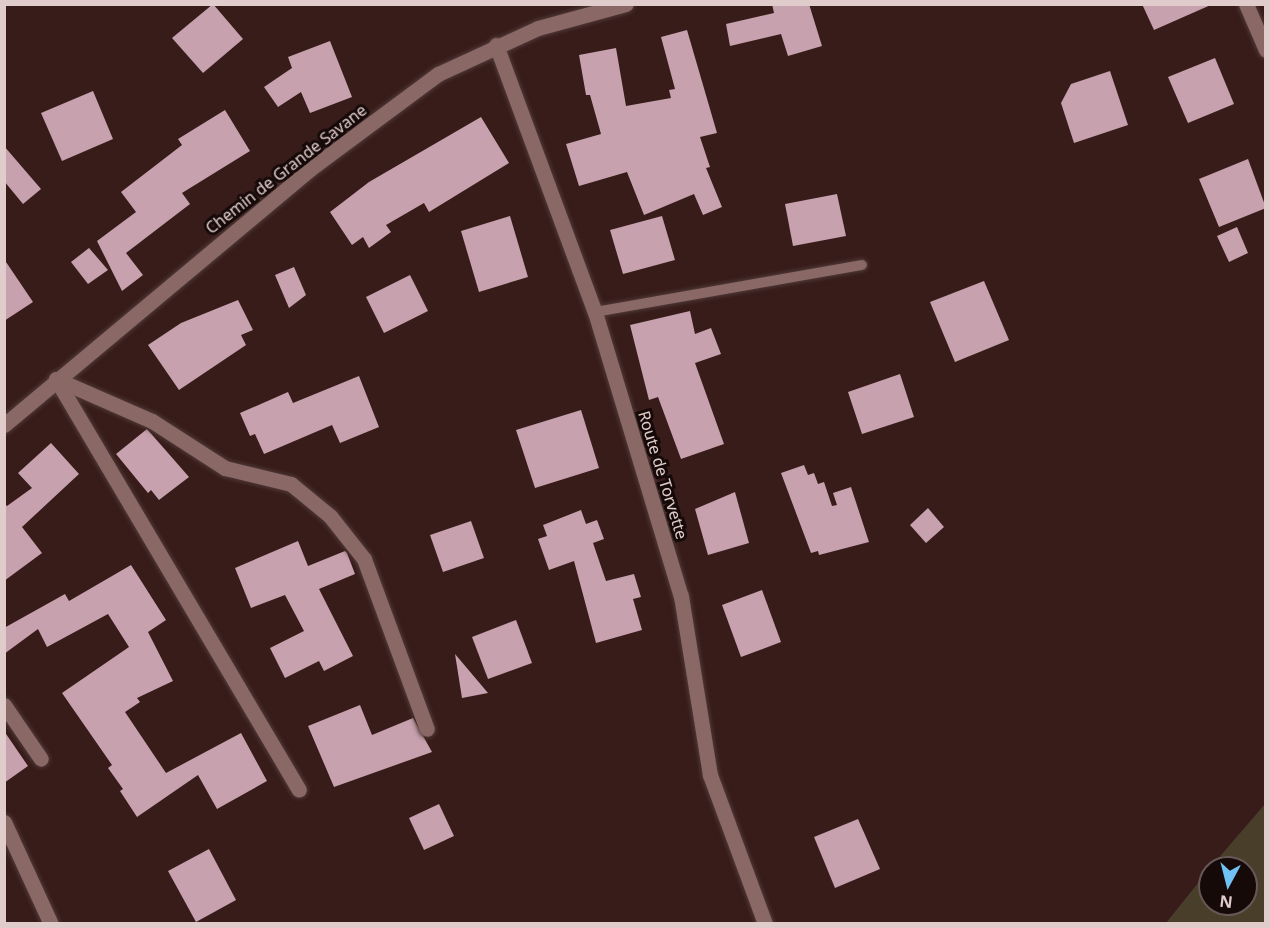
<!DOCTYPE html>
<style>
body{margin:0}
#map{position:relative;width:1270px;height:928px;overflow:hidden;background:#371c1a;font-family:"Noto Sans",sans-serif}
div>[style]{position:absolute}
.green>*{inset:0;background:#483e29}
.building>*{inset:0;background:#c7a1ae}
.roads{filter:drop-shadow(0 0 2px #503a38) drop-shadow(0 0 2px #503a38)}
.service>*{height:10px;margin:-5px;padding:0 5px;transform-origin:5px;border-radius:5px;background:#896865}
.minor>*{height:15px;margin:-7.5px;padding:0 7.5px;transform-origin:7.5px;border-radius:7.5px;background:#896865}
.tertiary>*{height:15px;margin:-7.5px;padding:0 7.5px;transform-origin:7.5px;border-radius:7.5px;background:#896865}
span{translate:-50% -50%;white-space:nowrap;text-align:center;line-height:1.15;-webkit-text-stroke:6px #160a09;paint-order:stroke}
.street-label{font-size:16px;color:#e0cdcb}
.frame{position:absolute;inset:0;border:6px solid #e0cdcb;pointer-events:none}
.north{position:absolute;left:1198px;top:856px;width:60px;height:60px;box-sizing:border-box;background:#160a09;border:2px solid #675857;border-radius:50%;rotate:187deg;font-size:16px;font-weight:700;line-height:24px;text-align:center;color:#e0cdcb}
.north::after{content:'';display:block;margin:auto;width:21px;height:27px;background:#70c1f4;clip-path:polygon(50% 0,100% 100%,50% 72%,0 100%)}
</style>
<div id="map">
<div class="green">
<div style="clip-path:polygon(1265px 804px,1265px 923px,1166px 923px,1210px 868px,1210px 904px,1246px 904px,1246px 868px,1210px 868px)"></div>
</div>
<div class="building">
<div style="clip-path:polygon(213px 4px,243px 39px,203px 73px,172px 38px)"></div>
<div style="clip-path:polygon(772px 4px,809px 4px,822px 46px,788px 56px,781px 34px,730px 46px,726px 24px,774px 13px)"></div>
<div style="clip-path:polygon(1142px 4px,1213px 4px,1154px 30px)"></div>
<div style="clip-path:polygon(687px 30px,717px 133px,700px 137px,710px 167px,706px 168px,722px 207px,703px 215px,694px 194px,644px 215px,627px 172px,579px 186px,566px 144px,601px 134px,590px 95px,586px 95px,579px 55px,616px 48px,626px 106px,671px 98px,669px 90px,675px 89px,661px 37px)"></div>
<div style="clip-path:polygon(330px 41px,352px 97px,310px 113px,301px 92px,278px 107px,264px 87px,292px 68px,288px 57px)"></div>
<div style="clip-path:polygon(1215px 58px,1234px 104px,1188px 123px,1168px 77px)"></div>
<div style="clip-path:polygon(1110px 71px,1128px 125px,1074px 143px,1061px 103px,1071px 84px)"></div>
<div style="clip-path:polygon(93px 91px,113px 139px,62px 161px,41px 113px)"></div>
<div style="clip-path:polygon(225px 110px,250px 151px,182px 193px,190px 204px,126px 253px,143px 275px,122px 291px,97px 241px,136px 212px,121px 192px,182px 145px,178px 139px)"></div>
<div style="clip-path:polygon(481px 117px,509px 163px,429px 212px,424px 203px,386px 225px,391px 232px,369px 248px,363px 237px,352px 245px,330px 212px,369px 182px)"></div>
<div style="clip-path:polygon(4px 146px,41px 189px,23px 204px,4px 181px)"></div>
<div style="clip-path:polygon(1248px 159px,1266px 208px,1219px 227px,1199px 179px)"></div>
<div style="clip-path:polygon(837px 194px,846px 236px,793px 246px,785px 204px)"></div>
<div style="clip-path:polygon(510px 216px,528px 277px,479px 292px,461px 231px)"></div>
<div style="clip-path:polygon(662px 216px,675px 260px,623px 274px,610px 230px)"></div>
<div style="clip-path:polygon(1237px 227px,1248px 253px,1229px 262px,1217px 236px)"></div>
<div style="clip-path:polygon(89px 248px,108px 270px,88px 284px,71px 262px)"></div>
<div style="clip-path:polygon(4px 259px,33px 302px,4px 321px)"></div>
<div style="clip-path:polygon(294px 267px,306px 295px,289px 308px,275px 275px)"></div>
<div style="clip-path:polygon(410px 275px,428px 311px,384px 333px,366px 297px)"></div>
<div style="clip-path:polygon(984px 281px,1009px 340px,955px 362px,930px 302px)"></div>
<div style="clip-path:polygon(238px 300px,253px 330px,241px 335px,246px 345px,179px 390px,148px 345px,181px 323px)"></div>
<div style="clip-path:polygon(690px 311px,695px 334px,711px 328px,721px 354px,695px 363px,724px 444px,681px 459px,658px 397px,649px 400px,630px 325px)"></div>
<div style="clip-path:polygon(900px 374px,914px 417px,862px 434px,848px 392px)"></div>
<div style="clip-path:polygon(359px 376px,379px 427px,340px 443px,332px 425px,264px 454px,255px 434px,250px 436px,240px 413px,288px 392px,293px 403px)"></div>
<div style="clip-path:polygon(581px 410px,599px 468px,535px 488px,516px 430px)"></div>
<div style="clip-path:polygon(147px 429px,189px 477px,159px 500px,151px 490px,148px 493px,116px 454px)"></div>
<div style="clip-path:polygon(51px 443px,79px 474px,22px 527px,42px 553px,4px 581px,4px 503px,7px 506px,32px 488px,18px 473px)"></div>
<div style="clip-path:polygon(804px 465px,808px 475px,814px 473px,818px 484px,824px 482px,832px 506px,837px 505px,833px 493px,851px 487px,869px 542px,819px 555px,818px 551px,811px 553px,781px 473px)"></div>
<div style="clip-path:polygon(735px 492px,749px 543px,708px 555px,695px 509px)"></div>
<div style="clip-path:polygon(928px 508px,944px 527px,926px 543px,910px 525px)"></div>
<div style="clip-path:polygon(581px 510px,586px 524px,597px 520px,604px 539px,593px 543px,606px 581px,634px 574px,641px 597px,633px 599px,642px 630px,596px 643px,574px 561px,549px 570px,538px 539px,547px 536px,543px 525px)"></div>
<div style="clip-path:polygon(471px 521px,484px 558px,443px 572px,430px 535px)"></div>
<div style="clip-path:polygon(298px 541px,308px 566px,345px 551px,347px 553px,355px 574px,319px 589px,353px 656px,324px 671px,319px 661px,285px 678px,270px 648px,304px 631px,285px 595px,251px 608px,235px 568px)"></div>
<div style="clip-path:polygon(131px 565px,166px 620px,148px 632px,173px 681px,137px 698px,140px 702px,125px 712px,166px 773px,241px 733px,267px 781px,217px 809px,198px 775px,137px 817px,120px 791px,123px 789px,108px 768px,112px 765px,62px 693px,129px 647px,108px 614px,47px 647px,38px 629px,4px 654px,4px 628px,65px 594px,69px 601px)"></div>
<div style="clip-path:polygon(762px 590px,781px 642px,741px 657px,722px 605px)"></div>
<div style="clip-path:polygon(516px 620px,532px 663px,488px 679px,472px 637px)"></div>
<div style="clip-path:polygon(455px 654px,488px 693px,462px 698px)"></div>
<div style="clip-path:polygon(360px 705px,372px 735px,413px 718px,432px 752px,334px 787px,308px 726px)"></div>
<div style="clip-path:polygon(4px 731px,28px 766px,4px 783px)"></div>
<div style="clip-path:polygon(439px 804px,454px 836px,424px 850px,409px 818px)"></div>
<div style="clip-path:polygon(858px 819px,880px 869px,835px 888px,814px 837px)"></div>
<div style="clip-path:polygon(209px 849px,236px 900px,196px 922px,168px 871px)"></div>
</div>
<div class="roads">
<div class="service">
<div style="left:595px;top:312px;width:271px;rotate:-10deg"></div>
</div>
<div class="minor">
<div style="left:1246px;top:4px;width:50px;rotate:66.5deg"></div>
<div style="left:496px;top:45px;width:285px;rotate:69.7deg"></div>
<div style="left:595px;top:312px;width:297px;rotate:73.2deg"></div>
<div style="left:681px;top:596px;width:181px;rotate:80.8deg"></div>
<div style="left:710px;top:775px;width:159px;rotate:69.7deg"></div>
<div style="left:56px;top:379px;width:105px;rotate:23.6deg"></div>
<div style="left:152px;top:421px;width:87px;rotate:32.8deg"></div>
<div style="left:225px;top:468px;width:68px;rotate:13.6deg"></div>
<div style="left:291px;top:484px;width:50px;rotate:39.4deg"></div>
<div style="left:330px;top:516px;width:55px;rotate:51.7deg"></div>
<div style="left:364px;top:559px;width:181px;rotate:69.7deg"></div>
<div style="left:56px;top:379px;width:477px;rotate:59.4deg"></div>
<div style="left:4px;top:705px;width:65px;rotate:55.6deg"></div>
<div style="left:4px;top:822px;width:112px;rotate:65.3deg"></div>
</div>
<div class="tertiary">
<div style="left:4px;top:425px;width:399px;rotate:-39.9deg"></div>
<div style="left:310px;top:169px;width:159px;rotate:-36.6deg"></div>
<div style="left:438px;top:74px;width:110px;rotate:-24.7deg"></div>
<div style="left:538px;top:28px;width:91px;rotate:-15.3deg"></div>
</div>
</div>
<div class="street-label">
<span style="left:286px;top:169px;rotate:-38deg">Chemin de Grande Savane</span>
<span style="left:663px;top:475px;rotate:73deg">Route de Torvette</span>
</div>
<div class="frame"></div>
<div class="north">N</div>
</div>
